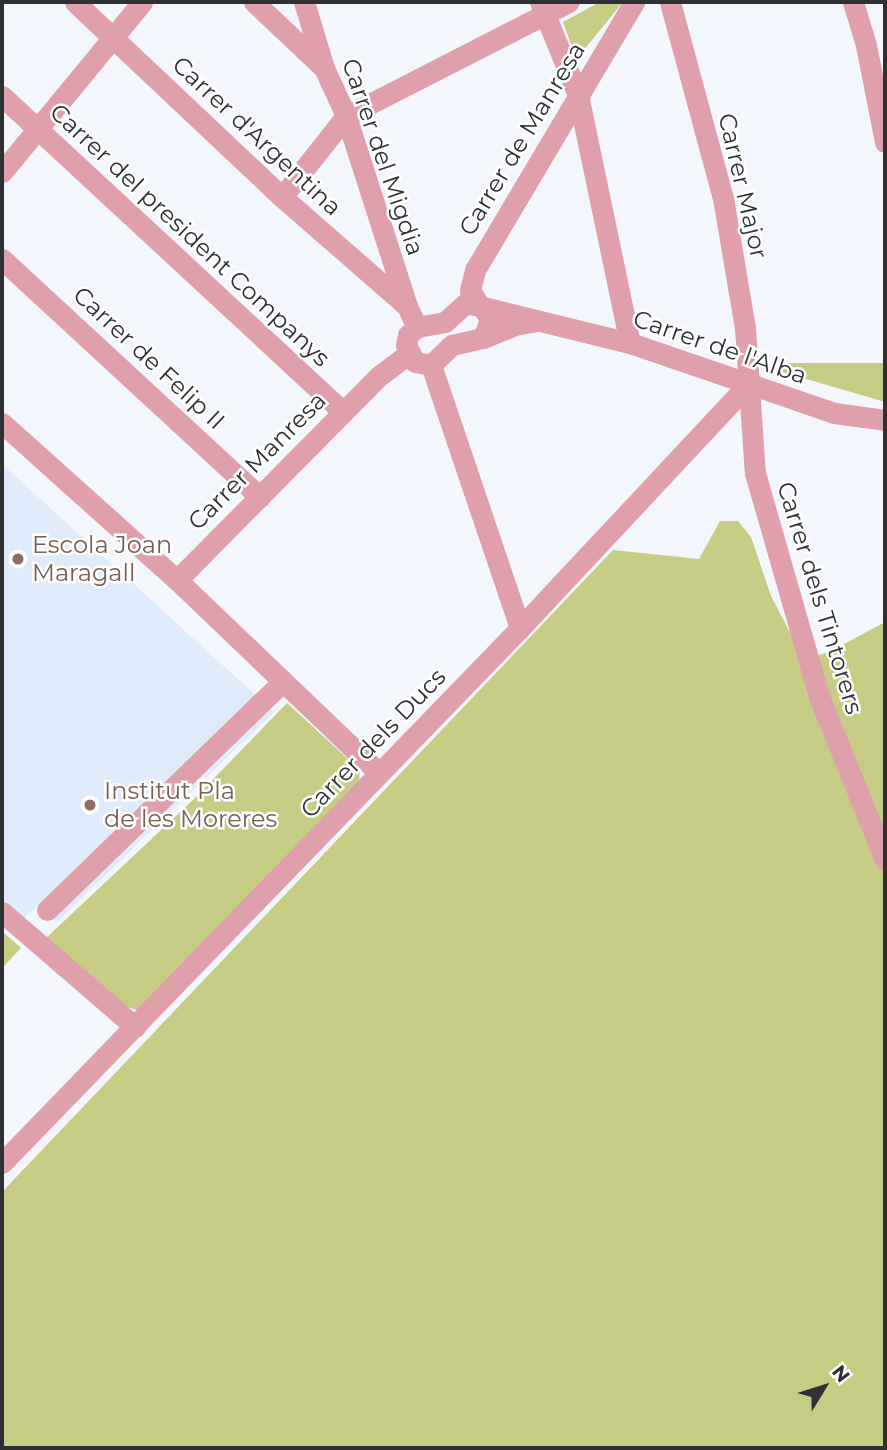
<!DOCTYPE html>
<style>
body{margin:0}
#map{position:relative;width:887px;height:1450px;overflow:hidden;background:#f3f7fd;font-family:Montserrat,sans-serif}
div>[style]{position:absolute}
.built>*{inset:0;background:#dfebfb}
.green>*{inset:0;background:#c6cc84}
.street>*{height:21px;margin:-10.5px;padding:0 10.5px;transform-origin:10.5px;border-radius:10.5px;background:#df9fab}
.dots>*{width:19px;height:19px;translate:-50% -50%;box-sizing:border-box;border:4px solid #fff;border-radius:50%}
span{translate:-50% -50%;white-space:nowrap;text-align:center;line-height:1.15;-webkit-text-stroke:5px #fff;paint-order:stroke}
.street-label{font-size:24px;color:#2e3034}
.education-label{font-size:24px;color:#785e54}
.left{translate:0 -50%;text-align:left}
.frame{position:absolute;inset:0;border:4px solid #2e3034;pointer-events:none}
.north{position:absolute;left:789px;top:1352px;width:70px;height:70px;-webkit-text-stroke:5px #fff;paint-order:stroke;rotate:52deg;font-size:19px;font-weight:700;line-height:28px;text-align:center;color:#2e3034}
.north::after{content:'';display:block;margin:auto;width:24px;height:32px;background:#2e3034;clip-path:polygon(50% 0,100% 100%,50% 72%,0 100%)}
</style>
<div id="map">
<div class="built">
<div style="clip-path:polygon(2px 464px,274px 712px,57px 922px,38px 905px,23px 919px,2px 899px)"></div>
</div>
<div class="green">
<div style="clip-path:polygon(600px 2px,623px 2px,583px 51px,574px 53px,563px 22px)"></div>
<div style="clip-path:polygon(774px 363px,885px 363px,885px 402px,779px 371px)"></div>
<div style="clip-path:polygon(720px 521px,738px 521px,751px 537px,771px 596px,804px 659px,829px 652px,885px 622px,885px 1448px,2px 1448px,2px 1192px,613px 550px,699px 559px)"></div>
<div style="clip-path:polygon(287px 703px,360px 770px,359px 783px,139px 1011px,122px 1005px,45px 939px,194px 799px)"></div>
<div style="clip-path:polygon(2px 931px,21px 948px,2px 968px)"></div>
</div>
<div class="street">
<div style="left:75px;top:2px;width:284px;rotate:43.3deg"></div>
<div style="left:282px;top:197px;width:166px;rotate:41.1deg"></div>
<div style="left:254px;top:2px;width:93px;rotate:43.3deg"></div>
<div style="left:304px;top:2px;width:69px;rotate:73.1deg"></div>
<div style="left:324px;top:68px;width:53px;rotate:65.4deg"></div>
<div style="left:346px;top:116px;width:200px;rotate:72.2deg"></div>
<div style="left:407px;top:306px;width:23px;rotate:65deg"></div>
<div style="left:540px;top:2px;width:100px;rotate:67.8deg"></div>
<div style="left:578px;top:95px;width:253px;rotate:78.2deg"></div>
<div style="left:670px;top:2px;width:203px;rotate:74.9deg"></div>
<div style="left:723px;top:198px;width:132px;rotate:80.4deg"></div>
<div style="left:745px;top:328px;width:145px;rotate:86.1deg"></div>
<div style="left:755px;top:473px;width:235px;rotate:74deg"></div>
<div style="left:820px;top:699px;width:174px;rotate:68deg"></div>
<div style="left:853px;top:2px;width:45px;rotate:73.2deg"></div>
<div style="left:866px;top:45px;width:99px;rotate:78.9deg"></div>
<div style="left:2px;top:96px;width:465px;rotate:42.8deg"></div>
<div style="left:2px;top:172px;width:220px;rotate:-50.5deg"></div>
<div style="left:282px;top:197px;width:103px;rotate:-51.7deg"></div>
<div style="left:346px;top:116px;width:250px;rotate:-27.1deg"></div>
<div style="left:2px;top:259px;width:351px;rotate:42.7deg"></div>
<div style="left:479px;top:305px;width:17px;rotate:-121deg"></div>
<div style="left:470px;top:290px;width:21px;rotate:-76deg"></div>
<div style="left:475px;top:270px;width:312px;rotate:-59.3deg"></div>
<div style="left:483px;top:307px;width:151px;rotate:13.8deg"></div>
<div style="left:630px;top:343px;width:216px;rotate:18.9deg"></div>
<div style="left:834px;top:413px;width:51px;rotate:7.8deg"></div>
<div style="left:483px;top:338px;width:19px;rotate:-69deg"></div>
<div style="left:490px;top:320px;width:15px;rotate:-118deg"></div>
<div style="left:483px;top:307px;width:17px;rotate:-167deg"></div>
<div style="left:466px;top:303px;width:28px;rotate:138deg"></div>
<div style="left:445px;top:322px;width:28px;rotate:170deg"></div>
<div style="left:417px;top:327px;width:12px;rotate:138deg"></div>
<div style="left:408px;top:335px;width:10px;rotate:101deg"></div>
<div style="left:406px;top:345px;width:19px;rotate:62deg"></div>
<div style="left:415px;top:362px;width:16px;rotate:11deg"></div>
<div style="left:431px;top:365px;width:29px;rotate:-44deg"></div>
<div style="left:452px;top:345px;width:32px;rotate:-13deg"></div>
<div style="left:483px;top:338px;width:38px;rotate:-22deg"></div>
<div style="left:518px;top:324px;width:14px;rotate:-8deg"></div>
<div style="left:431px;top:365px;width:278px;rotate:71.3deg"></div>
<div style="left:2px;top:423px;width:235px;rotate:41.9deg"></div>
<div style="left:177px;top:580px;width:279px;rotate:43.7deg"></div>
<div style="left:177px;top:580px;width:287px;rotate:-45.3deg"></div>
<div style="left:379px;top:376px;width:36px;rotate:-37deg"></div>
<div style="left:47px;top:910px;width:327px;rotate:-44.1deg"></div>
<div style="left:2px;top:912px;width:176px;rotate:40.8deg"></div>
<div style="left:2px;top:1163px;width:745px;rotate:-45.92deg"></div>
<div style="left:520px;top:628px;width:333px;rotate:-46.9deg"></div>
</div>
<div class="dots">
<div style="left:18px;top:559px;background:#8d6e63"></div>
<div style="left:90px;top:805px;background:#8d6e63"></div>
</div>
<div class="street-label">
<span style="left:257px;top:136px;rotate:43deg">Carrer d'Argentina</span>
<span style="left:522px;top:139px;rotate:-59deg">Carrer de Manresa</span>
<span style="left:383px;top:157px;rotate:71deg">Carrer del Migdia</span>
<span style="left:743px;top:186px;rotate:77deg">Carrer Major</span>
<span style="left:190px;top:235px;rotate:43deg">Carrer del president Companys</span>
<span style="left:720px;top:347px;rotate:19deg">Carrer de l'Alba</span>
<span style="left:149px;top:358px;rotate:43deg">Carrer de Felip II</span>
<span style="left:257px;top:461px;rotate:-45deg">Carrer Manresa</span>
<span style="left:820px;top:598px;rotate:73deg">Carrer dels Tintorers</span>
<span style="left:373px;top:743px;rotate:-46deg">Carrer dels Ducs</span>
</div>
<div class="education-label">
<span class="left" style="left:32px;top:559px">Escola Joan<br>Maragall</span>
<span class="left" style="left:104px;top:805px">Institut Pla<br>de les Moreres</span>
</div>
<div class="frame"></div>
<div class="north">N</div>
</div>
